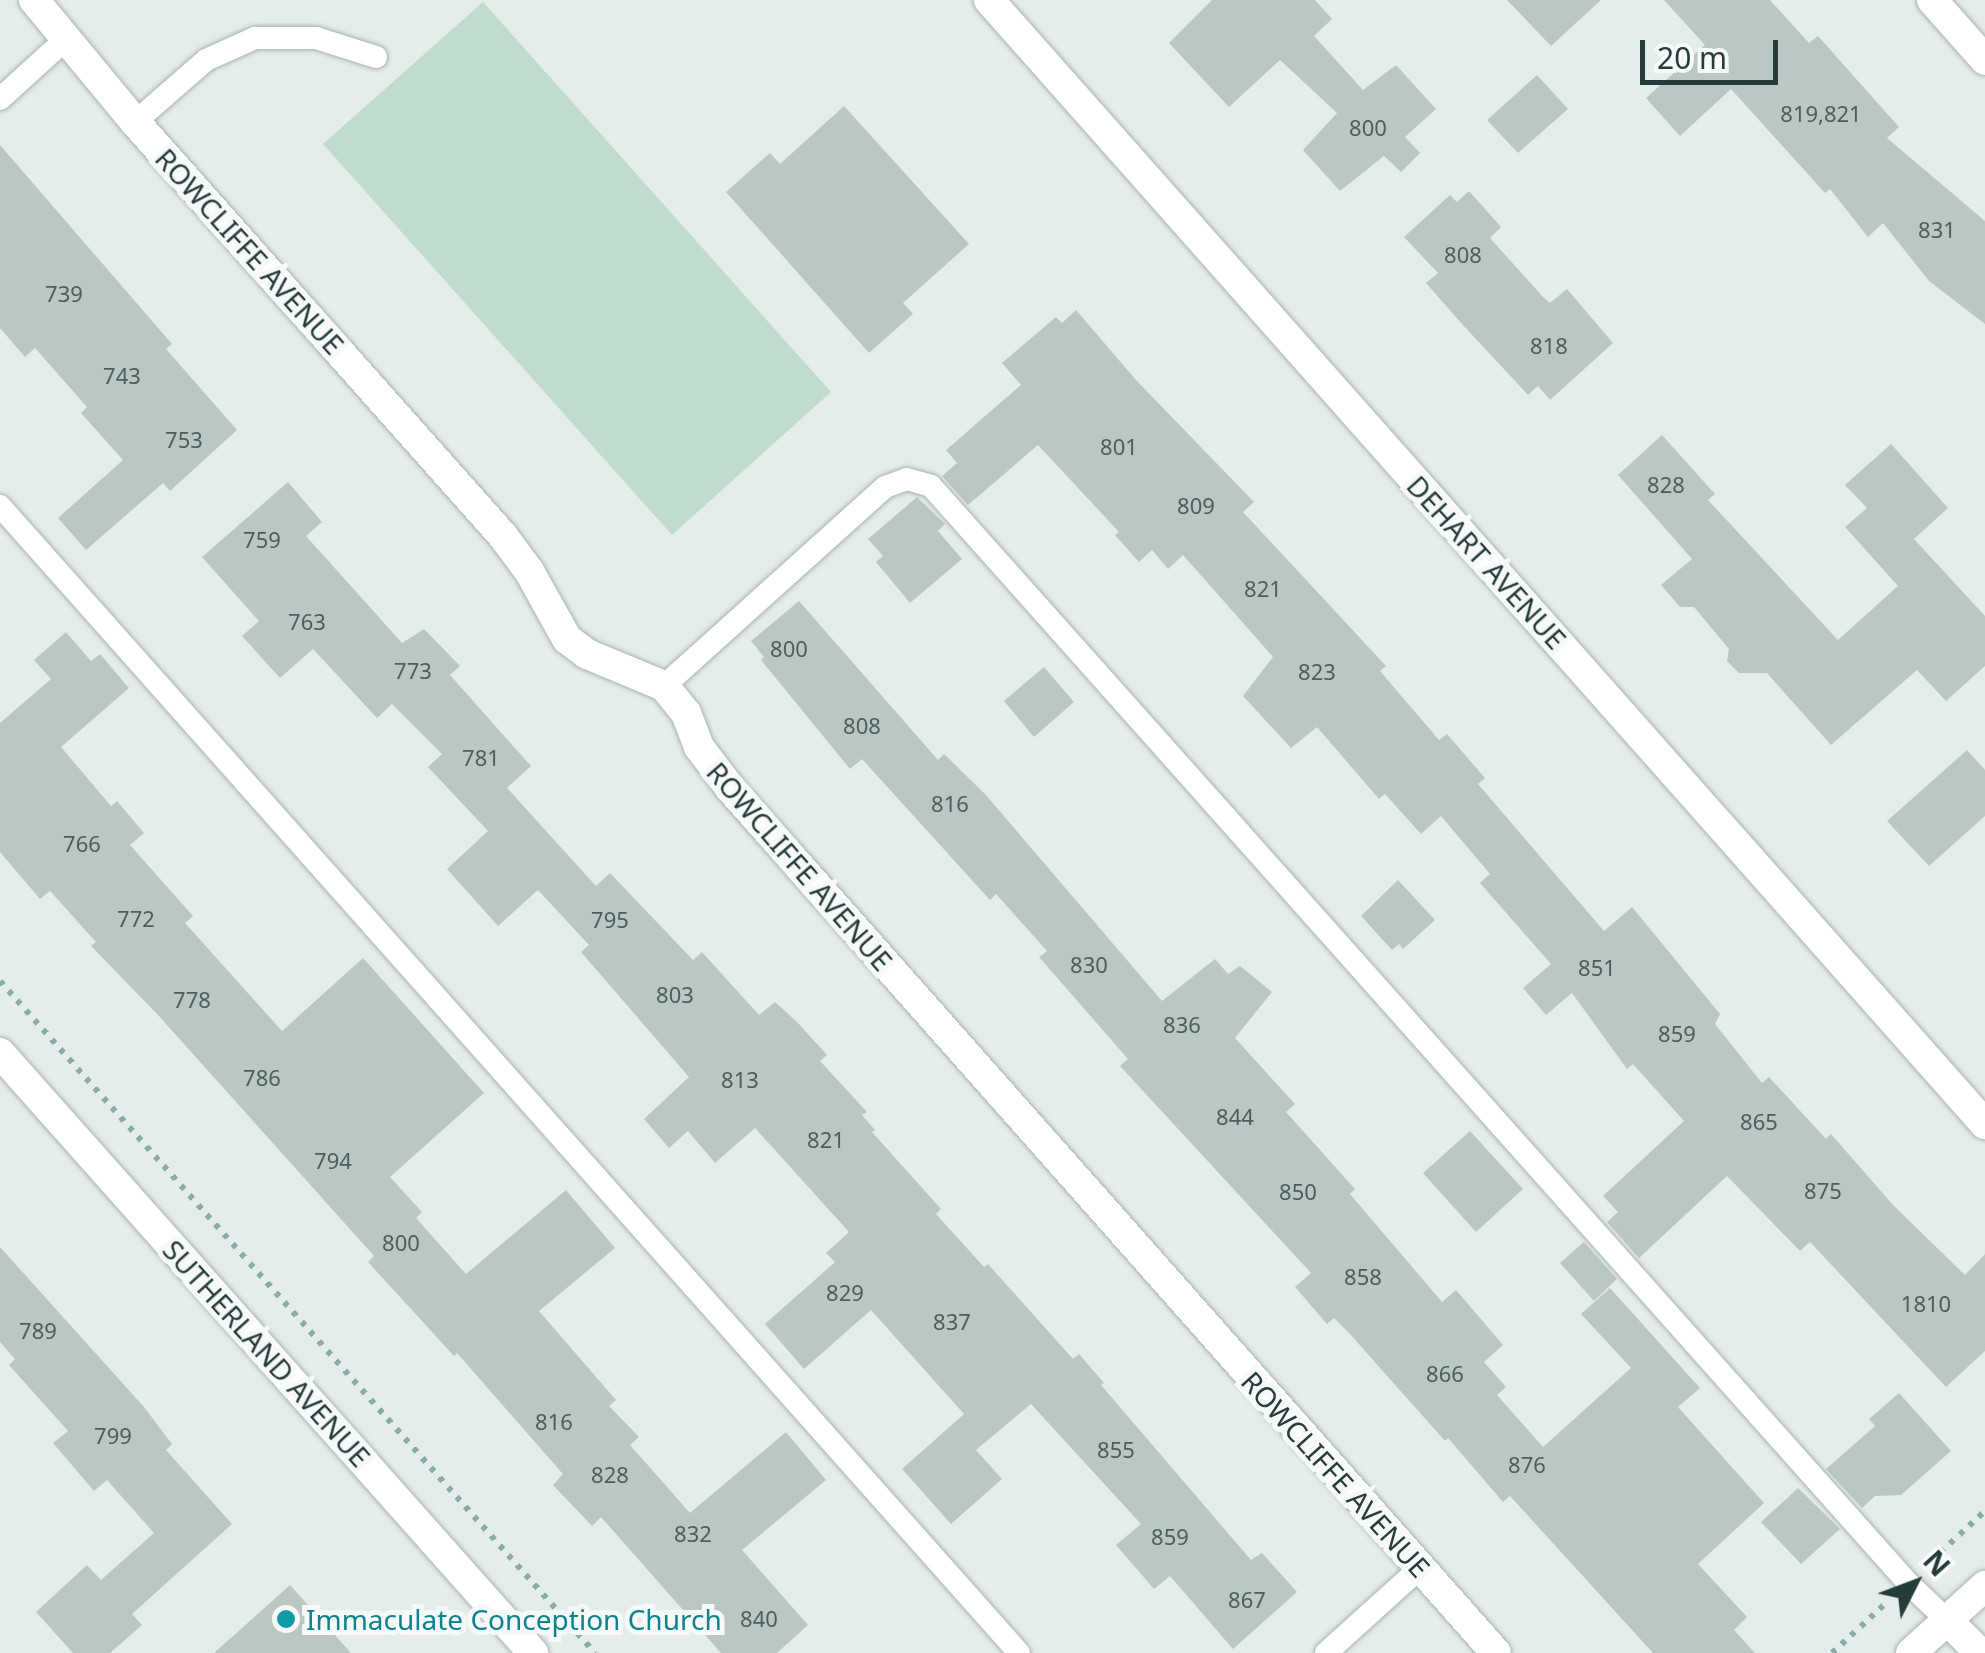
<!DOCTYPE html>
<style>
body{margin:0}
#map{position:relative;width:1985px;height:1653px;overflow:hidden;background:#e5edeb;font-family:"Noto Sans",sans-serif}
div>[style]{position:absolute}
.green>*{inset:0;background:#c1dbcd}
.building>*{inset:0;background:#bbc7c4}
.path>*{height:6px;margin-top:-3px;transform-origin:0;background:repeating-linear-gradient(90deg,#8aaca8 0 5px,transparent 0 13px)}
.roads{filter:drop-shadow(0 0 2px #a8b4b2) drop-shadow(0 0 2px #a8b4b2)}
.service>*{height:22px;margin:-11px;padding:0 11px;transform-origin:11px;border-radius:11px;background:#fff}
.minor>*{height:30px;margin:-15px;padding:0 15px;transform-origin:15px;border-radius:15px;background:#fff}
.tertiary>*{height:30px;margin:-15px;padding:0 15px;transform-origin:15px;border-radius:15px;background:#fff}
.dots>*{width:28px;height:28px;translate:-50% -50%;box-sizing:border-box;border:5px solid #f6f9f8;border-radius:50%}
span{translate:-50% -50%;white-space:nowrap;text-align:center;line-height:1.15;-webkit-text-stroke:10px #f6f9f8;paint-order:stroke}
.number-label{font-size:22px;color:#4b5f5c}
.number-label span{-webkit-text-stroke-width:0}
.street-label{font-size:28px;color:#263c3a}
.culture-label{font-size:28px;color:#0d838f}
.left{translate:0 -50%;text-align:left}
.north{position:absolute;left:1865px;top:1533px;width:100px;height:100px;-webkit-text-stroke:8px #f6f9f8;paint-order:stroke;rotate:48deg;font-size:28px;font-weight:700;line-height:40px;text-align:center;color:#263c3a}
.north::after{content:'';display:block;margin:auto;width:35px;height:45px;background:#263c3a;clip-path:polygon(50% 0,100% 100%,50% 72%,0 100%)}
.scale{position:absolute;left:1640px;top:40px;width:138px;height:45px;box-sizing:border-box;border:5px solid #263c3a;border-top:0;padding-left:12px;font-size:30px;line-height:35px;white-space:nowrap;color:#263c3a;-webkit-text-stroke:8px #f6f9f8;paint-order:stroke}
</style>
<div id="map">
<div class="green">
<div style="clip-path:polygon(483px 2px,831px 392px,672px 535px,323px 144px)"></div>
</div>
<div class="building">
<div style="clip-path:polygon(1212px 0,1315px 0,1332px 19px,1314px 36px,1363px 90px,1396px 65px,1436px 109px,1405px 137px,1420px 153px,1401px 172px,1384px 156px,1340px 191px,1303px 150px,1337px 113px,1280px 60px,1229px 107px,1169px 43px)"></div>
<div style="clip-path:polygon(1507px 0,1601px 0,1551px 46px)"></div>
<div style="clip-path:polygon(1664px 0,1770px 0,1809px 43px,1818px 36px,1899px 127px,1887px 138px,1985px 221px,1985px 324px,1929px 281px,1883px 223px,1868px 237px,1830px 189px,1825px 193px,1731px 89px,1680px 136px,1646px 98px,1705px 45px)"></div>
<div style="clip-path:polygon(1537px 75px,1568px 109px,1518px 153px,1487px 120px)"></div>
<div style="clip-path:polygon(844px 106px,969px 244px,903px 303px,913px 314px,869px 353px,726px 192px,770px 153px,780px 164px)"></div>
<div style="clip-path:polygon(0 145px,172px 344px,166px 349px,237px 430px,170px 491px,163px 483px,86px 550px,58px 518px,123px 460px,81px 413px,87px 407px,35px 348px,25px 357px,0 328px)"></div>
<div style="clip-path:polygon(1469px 191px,1501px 227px,1490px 238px,1543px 297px,1550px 303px,1567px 289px,1613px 343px,1550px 400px,1538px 386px,1528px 395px,1462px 324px,1426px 283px,1438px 273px,1404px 237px,1450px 195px,1457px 202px)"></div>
<div style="clip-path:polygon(1076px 310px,1136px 380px,1254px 502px,1243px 512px,1386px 666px,1380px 671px,1439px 740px,1447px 734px,1485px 778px,1478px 784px,1604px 931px,1632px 907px,1720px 1014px,1715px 1024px,1762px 1083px,1769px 1077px,1826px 1139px,1831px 1134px,1893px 1205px,1965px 1275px,1985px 1254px,1985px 1351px,1946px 1387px,1810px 1242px,1800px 1251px,1727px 1176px,1639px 1258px,1607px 1222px,1618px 1212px,1603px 1196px,1684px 1121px,1633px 1064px,1627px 1069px,1572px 993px,1546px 1015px,1523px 988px,1551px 964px,1480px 883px,1490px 874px,1441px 816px,1421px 834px,1385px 794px,1379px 799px,1317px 727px,1291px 748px,1243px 696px,1273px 657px,1183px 555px,1168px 569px,1152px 550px,1139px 562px,1115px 535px,1119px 532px,1038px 445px,968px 505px,942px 476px,957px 463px,946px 450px,1021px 385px,1002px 363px,1056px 317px,1062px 323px)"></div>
<div style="clip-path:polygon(1662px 435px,1715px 494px,1708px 500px,1838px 640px,1898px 586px,1845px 527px,1867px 508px,1845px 485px,1891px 444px,1948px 508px,1914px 539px,1985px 616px,1985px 666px,1946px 701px,1917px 670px,1831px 745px,1767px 673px,1739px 673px,1727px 661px,1729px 649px,1694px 607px,1680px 607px,1661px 585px,1692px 559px,1618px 475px)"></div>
<div style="clip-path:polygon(288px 482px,322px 522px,306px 536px,402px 643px,424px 629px,460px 666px,450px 675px,531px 766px,507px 788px,596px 886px,610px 873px,693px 960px,702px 952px,759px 1015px,775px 1002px,798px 1023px,827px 1055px,820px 1061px,867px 1112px,862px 1115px,875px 1130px,872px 1132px,941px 1209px,936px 1214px,984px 1267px,988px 1264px,1073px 1359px,1079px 1354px,1104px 1383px,1101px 1385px,1251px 1560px,1262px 1553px,1297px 1592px,1233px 1649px,1170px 1576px,1154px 1589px,1116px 1545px,1141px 1524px,1031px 1404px,976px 1450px,1002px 1479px,951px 1524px,902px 1469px,964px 1414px,871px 1310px,804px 1369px,765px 1324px,835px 1262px,826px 1253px,849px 1232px,755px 1128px,715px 1163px,688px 1131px,669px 1148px,644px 1119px,689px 1077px,581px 952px,589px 945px,538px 890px,498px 926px,447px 869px,488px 831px,428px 767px,442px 754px,392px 704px,377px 718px,313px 649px,280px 678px,242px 636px,259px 621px,202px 557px)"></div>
<div style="clip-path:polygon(917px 497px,945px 524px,938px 531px,962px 559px,910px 603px,876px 562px,883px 556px,868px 539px)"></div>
<div style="clip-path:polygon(799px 601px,938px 760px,944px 754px,985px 794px,1162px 1001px,1215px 959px,1228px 974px,1240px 966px,1272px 992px,1235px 1038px,1295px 1104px,1286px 1112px,1355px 1189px,1350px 1194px,1442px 1302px,1456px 1290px,1503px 1345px,1484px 1362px,1506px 1387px,1497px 1395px,1543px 1447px,1631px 1368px,1581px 1314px,1610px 1288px,1700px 1388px,1678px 1407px,1764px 1503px,1698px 1564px,1747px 1617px,1734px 1630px,1755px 1653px,1653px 1653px,1510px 1496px,1503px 1502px,1448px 1438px,1445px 1441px,1349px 1333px,1334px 1318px,1327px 1324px,1295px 1287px,1311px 1273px,1120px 1066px,1128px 1059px,1039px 957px,1047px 951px,996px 894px,990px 900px,862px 759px,850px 769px,761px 660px,764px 657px,751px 641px)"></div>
<div style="clip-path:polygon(66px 632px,91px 661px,100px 654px,129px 688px,61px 747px,111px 806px,117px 801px,144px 833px,130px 845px,193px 916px,185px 923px,282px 1031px,363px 958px,484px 1093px,390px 1177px,422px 1212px,416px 1218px,466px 1274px,566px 1190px,615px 1248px,539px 1311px,616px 1400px,609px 1406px,639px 1437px,630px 1445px,690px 1513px,786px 1432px,826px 1480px,742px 1550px,808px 1625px,777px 1653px,721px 1653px,601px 1517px,592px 1526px,553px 1485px,563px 1474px,457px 1353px,454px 1356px,368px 1262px,374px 1256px,158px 1015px,91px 946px,96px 942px,50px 891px,40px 899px,0 852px,0 723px,51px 679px,34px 660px)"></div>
<div style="clip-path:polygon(1044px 667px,1074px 702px,1034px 737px,1004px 701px)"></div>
<div style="clip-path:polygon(1967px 750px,1985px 770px,1985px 816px,1929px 866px,1887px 821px)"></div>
<div style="clip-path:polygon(1398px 880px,1435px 920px,1403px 949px,1399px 944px,1392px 950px,1361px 916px)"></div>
<div style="clip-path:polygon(1470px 1131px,1523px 1189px,1476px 1232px,1423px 1173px)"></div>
<div style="clip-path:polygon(1584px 1242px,1617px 1279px,1594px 1301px,1560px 1263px)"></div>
<div style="clip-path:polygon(0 1247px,144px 1407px,172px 1444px,166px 1450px,232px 1524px,132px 1614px,142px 1625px,110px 1653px,73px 1653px,36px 1612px,87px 1565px,101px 1580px,154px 1533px,107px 1480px,94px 1491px,53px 1443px,68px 1431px,9px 1365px,15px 1359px,0 1342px)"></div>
<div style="clip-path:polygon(1899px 1393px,1951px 1451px,1901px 1495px,1875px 1496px,1862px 1508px,1826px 1469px,1875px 1426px,1869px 1419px)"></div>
<div style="clip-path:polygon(1798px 1488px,1840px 1529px,1801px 1564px,1761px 1522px)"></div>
<div style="clip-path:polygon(290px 1585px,351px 1653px,214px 1653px)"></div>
</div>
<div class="path">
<div style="left:0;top:981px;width:898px;rotate:48.48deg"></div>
<div style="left:1931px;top:1561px;width:74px;rotate:-42.8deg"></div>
<div style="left:1832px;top:1653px;width:72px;rotate:-42.8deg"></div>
</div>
<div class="roads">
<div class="service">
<div style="left:0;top:99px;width:91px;rotate:-42.3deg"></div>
<div style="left:135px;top:122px;width:94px;rotate:-41.1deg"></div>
<div style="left:206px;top:60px;width:54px;rotate:-24.2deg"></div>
<div style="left:255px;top:38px;width:61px"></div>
<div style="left:316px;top:38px;width:63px;rotate:17.6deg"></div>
<div style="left:0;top:506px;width:1534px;rotate:48.38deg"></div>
<div style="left:664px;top:686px;width:297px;rotate:-42deg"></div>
<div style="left:885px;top:487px;width:23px;rotate:-20deg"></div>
<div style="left:907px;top:479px;width:25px;rotate:16deg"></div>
<div style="left:931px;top:486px;width:1469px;rotate:48.31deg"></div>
<div style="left:1908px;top:1583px;width:54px;rotate:43.5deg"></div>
<div style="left:1326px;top:1653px;width:125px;rotate:-42.1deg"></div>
</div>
<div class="minor">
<div style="left:34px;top:0;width:158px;rotate:50.4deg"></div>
<div style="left:135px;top:122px;width:554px;rotate:48.37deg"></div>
<div style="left:503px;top:536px;width:44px;rotate:53.4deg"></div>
<div style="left:529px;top:571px;width:78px;rotate:60.8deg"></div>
<div style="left:567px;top:639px;width:25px;rotate:37deg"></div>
<div style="left:587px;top:654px;width:83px;rotate:22.6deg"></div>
<div style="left:664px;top:686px;width:35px;rotate:51deg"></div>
<div style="left:686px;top:713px;width:36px;rotate:69deg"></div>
<div style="left:699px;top:747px;width:51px;rotate:52.9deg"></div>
<div style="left:730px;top:788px;width:1155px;rotate:48.47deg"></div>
<div style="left:989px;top:0;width:1502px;rotate:48.46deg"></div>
<div style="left:1932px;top:0;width:80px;rotate:48.5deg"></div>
<div style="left:1947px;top:1620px;width:47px;rotate:45deg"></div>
</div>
<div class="tertiary">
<div style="left:0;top:1053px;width:803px;rotate:48.38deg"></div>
<div style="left:1911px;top:1653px;width:100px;rotate:-42.2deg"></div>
</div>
</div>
<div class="dots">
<div style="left:286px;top:1619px;background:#0f9aa8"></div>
</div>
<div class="number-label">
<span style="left:1821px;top:114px">819,821</span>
<span style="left:1368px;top:128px">800</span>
<span style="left:1937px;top:230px">831</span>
<span style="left:1463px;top:255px">808</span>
<span style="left:64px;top:294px">739</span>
<span style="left:1549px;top:346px">818</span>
<span style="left:122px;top:376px">743</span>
<span style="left:184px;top:440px">753</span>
<span style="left:1119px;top:447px">801</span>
<span style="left:1666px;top:485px">828</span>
<span style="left:1196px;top:506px">809</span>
<span style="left:262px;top:540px">759</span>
<span style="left:1263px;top:589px">821</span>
<span style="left:307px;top:622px">763</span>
<span style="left:789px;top:649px">800</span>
<span style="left:413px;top:671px">773</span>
<span style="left:1317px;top:672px">823</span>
<span style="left:862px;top:726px">808</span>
<span style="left:481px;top:758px">781</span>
<span style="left:950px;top:804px">816</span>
<span style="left:82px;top:844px">766</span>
<span style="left:136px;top:919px">772</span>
<span style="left:610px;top:920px">795</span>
<span style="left:1089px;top:965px">830</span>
<span style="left:1597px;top:968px">851</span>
<span style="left:675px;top:995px">803</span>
<span style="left:192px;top:1000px">778</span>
<span style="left:1182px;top:1025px">836</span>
<span style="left:1677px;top:1034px">859</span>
<span style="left:262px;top:1078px">786</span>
<span style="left:740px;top:1080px">813</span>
<span style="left:1235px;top:1117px">844</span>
<span style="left:1759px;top:1122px">865</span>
<span style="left:826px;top:1140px">821</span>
<span style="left:333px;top:1161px">794</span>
<span style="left:1823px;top:1191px">875</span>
<span style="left:1298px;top:1192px">850</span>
<span style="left:401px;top:1243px">800</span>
<span style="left:1363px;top:1277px">858</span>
<span style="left:845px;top:1293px">829</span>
<span style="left:1926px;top:1304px">1810</span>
<span style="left:952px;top:1322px">837</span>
<span style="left:38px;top:1331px">789</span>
<span style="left:1445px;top:1374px">866</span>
<span style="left:554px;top:1422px">816</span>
<span style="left:113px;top:1436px">799</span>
<span style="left:1116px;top:1450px">855</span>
<span style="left:1527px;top:1465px">876</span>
<span style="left:610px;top:1475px">828</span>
<span style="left:693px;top:1534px">832</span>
<span style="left:1170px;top:1537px">859</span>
<span style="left:1247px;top:1600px">867</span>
<span style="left:759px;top:1619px">840</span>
</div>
<div class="street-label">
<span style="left:250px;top:251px;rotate:48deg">ROWCLIFFE AVENUE</span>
<span style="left:1487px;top:562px;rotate:48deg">DEHART AVENUE</span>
<span style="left:800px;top:866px;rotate:49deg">ROWCLIFFE AVENUE</span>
<span style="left:267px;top:1353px;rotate:48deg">SUTHERLAND AVENUE</span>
<span style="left:1336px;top:1474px;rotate:48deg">ROWCLIFFE AVENUE</span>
</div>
<div class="culture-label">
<span class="left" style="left:306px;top:1619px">Immaculate Conception Church</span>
</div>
<div class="north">N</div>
<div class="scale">20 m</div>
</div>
